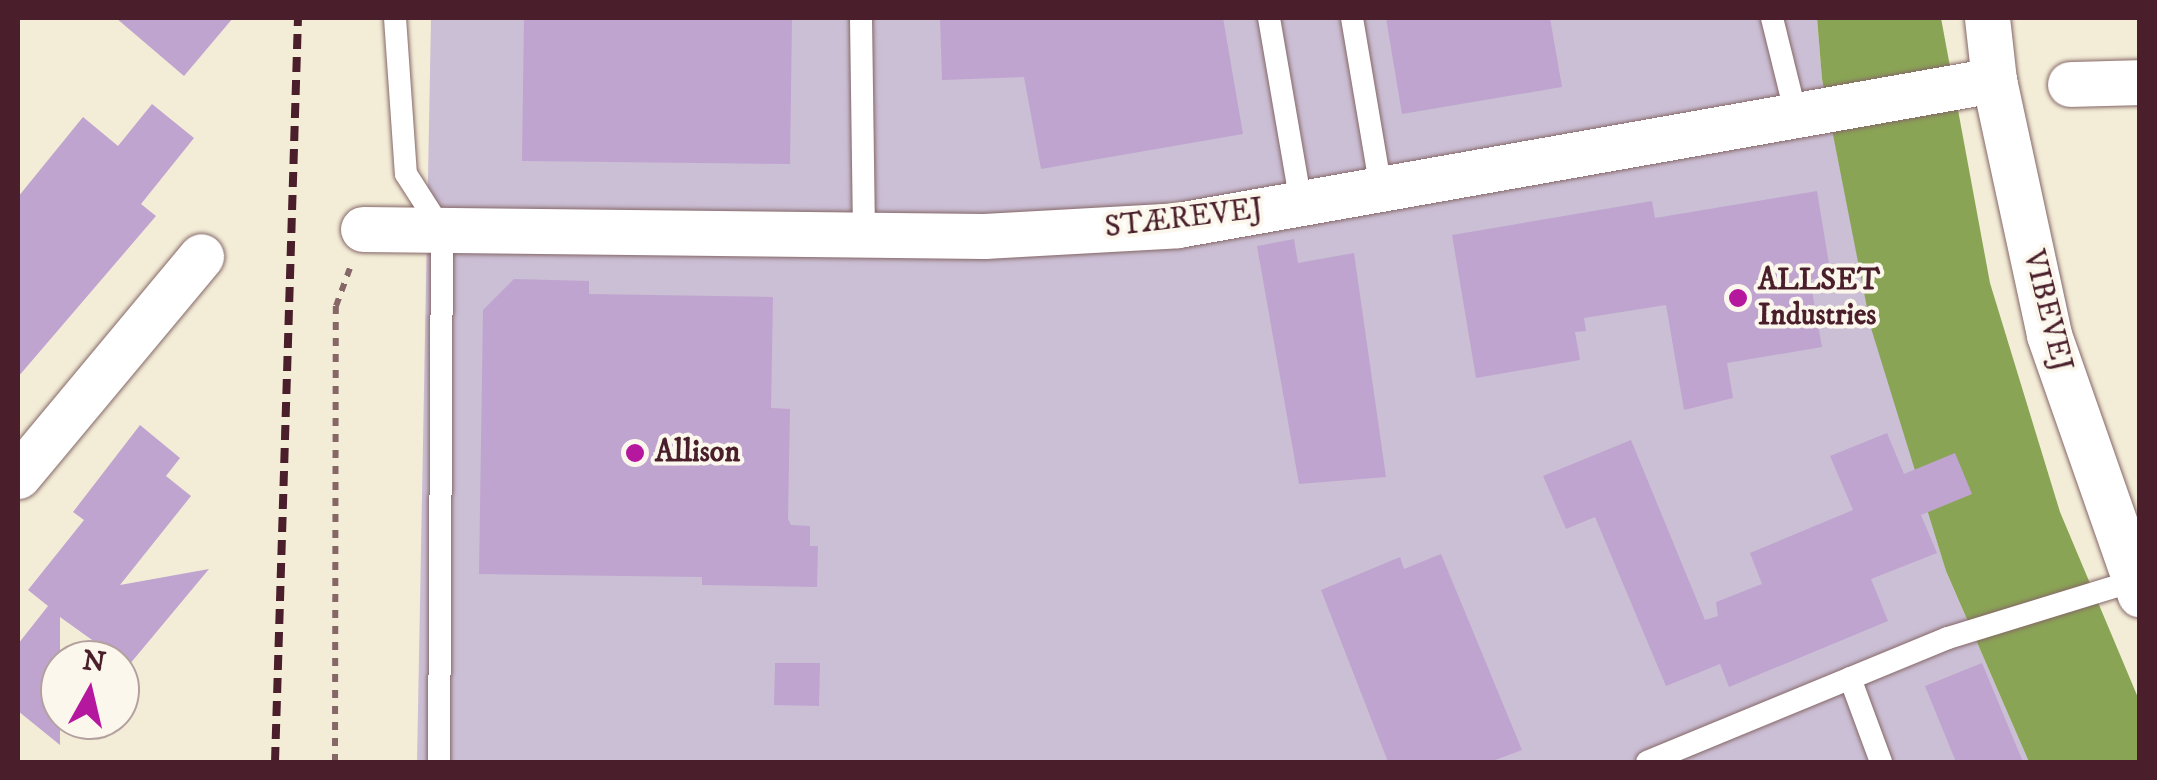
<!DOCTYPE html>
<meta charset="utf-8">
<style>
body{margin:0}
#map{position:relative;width:2157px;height:780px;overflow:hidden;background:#f3edd7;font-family:"IM FELL DW Pica",serif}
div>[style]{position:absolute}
.industrial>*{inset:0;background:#cbbfd5}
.forest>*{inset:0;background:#8aa455}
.building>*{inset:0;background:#bfa4cf}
.path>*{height:6px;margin-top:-3px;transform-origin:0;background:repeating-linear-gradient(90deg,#856767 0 8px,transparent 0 16px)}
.roads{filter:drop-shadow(0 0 2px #856767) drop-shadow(0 0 2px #856767)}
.lane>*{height:22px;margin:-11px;padding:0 11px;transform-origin:11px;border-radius:11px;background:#fff}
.street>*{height:45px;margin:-22.5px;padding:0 22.5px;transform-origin:22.5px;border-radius:22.5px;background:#fff}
.rail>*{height:8px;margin-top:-4px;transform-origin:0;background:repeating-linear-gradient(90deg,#4a1f2b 0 15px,transparent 0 23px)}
.dots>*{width:28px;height:28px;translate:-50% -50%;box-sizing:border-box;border:5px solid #fbf7ec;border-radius:50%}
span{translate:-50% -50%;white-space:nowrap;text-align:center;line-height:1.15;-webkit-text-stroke:8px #fbf7ec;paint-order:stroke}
.street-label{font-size:30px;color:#4a1f2b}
.poi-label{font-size:30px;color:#4a1f2b;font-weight:700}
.left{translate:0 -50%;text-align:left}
.frame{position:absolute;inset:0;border:20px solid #4a1f2b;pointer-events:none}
.north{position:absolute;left:40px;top:640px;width:100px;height:100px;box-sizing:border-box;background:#fbf7ec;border:2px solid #b4a19f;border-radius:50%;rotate:8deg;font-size:28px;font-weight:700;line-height:40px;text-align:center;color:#4a1f2b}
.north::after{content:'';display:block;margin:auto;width:35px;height:45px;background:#b5179e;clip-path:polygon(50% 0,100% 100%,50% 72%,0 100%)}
</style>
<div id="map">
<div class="industrial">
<div style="clip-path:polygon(431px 18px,1817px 18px,1822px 79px,1872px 328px,1946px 571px,2029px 762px,417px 762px)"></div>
</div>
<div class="forest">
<div style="clip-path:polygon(1817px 18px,1941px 18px,1990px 283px,2060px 512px,2139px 700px,2139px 762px,2029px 762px,1946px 571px,1871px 328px,1822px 79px)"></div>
</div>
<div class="building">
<div style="clip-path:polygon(116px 18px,233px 18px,184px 76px)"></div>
<div style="clip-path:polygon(524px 18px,792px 18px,790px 164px,522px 161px)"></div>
<div style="clip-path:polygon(940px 18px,1223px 18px,1243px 134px,1041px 169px,1024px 77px,942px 80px)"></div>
<div style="clip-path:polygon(1386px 18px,1550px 18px,1562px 87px,1402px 114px)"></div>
<div style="clip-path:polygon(152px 104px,194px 138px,141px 204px,156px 216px,18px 377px,18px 197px,83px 117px,118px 146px)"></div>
<div style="clip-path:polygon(1817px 191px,1831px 276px,1810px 280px,1822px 347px,1727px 363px,1733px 398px,1684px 410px,1666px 305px,1584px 318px,1586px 331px,1575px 332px,1580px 360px,1476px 378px,1452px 235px,1652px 201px,1655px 218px)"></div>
<div style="clip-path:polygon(1294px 239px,1298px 263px,1354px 253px,1386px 477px,1299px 484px,1257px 246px)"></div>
<div style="clip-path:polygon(514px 279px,589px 281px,589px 294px,773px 297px,771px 408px,790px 409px,788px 519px,791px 525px,810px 526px,810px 546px,818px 546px,817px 587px,702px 585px,702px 577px,479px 574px,483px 310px)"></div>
<div style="clip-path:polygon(140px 425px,180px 458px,166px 476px,191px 496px,120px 585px,209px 569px,124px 671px,120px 660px,60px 617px,60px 745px,18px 711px,18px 644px,48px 606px,28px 590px,84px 520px,73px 512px)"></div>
<div style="clip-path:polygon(1887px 433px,1904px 474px,1955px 453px,1972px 494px,1921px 515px,1937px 553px,1871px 579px,1888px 621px,1729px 687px,1720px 664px,1666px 686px,1595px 517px,1566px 529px,1543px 476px,1631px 440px,1705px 620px,1718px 616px,1716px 602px,1762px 584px,1750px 553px,1853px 510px,1830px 456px)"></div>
<div style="clip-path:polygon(1441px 554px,1522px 750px,1490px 762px,1388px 762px,1321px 590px,1400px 557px,1404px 569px)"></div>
<div style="clip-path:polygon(775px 663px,820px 663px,819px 706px,774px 705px)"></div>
<div style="clip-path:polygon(1982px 663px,2023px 762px,1956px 762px,1925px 686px)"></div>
</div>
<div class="path">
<div style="left:335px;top:762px;width:456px;rotate:-89.9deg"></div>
<div style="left:336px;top:306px;width:40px;rotate:-69.8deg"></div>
</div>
<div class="roads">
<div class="lane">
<div style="left:395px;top:18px;width:156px;rotate:86deg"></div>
<div style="left:406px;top:174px;width:67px;rotate:57.3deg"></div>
<div style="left:442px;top:230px;width:532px;rotate:90.32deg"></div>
<div style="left:861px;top:18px;width:216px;rotate:89.2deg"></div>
<div style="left:1269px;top:18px;width:188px;rotate:80.2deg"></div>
<div style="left:1352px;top:18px;width:173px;rotate:80.4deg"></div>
<div style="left:1772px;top:18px;width:100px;rotate:76.1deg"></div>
<div style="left:1850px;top:678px;width:90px;rotate:69.7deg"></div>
<div style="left:1647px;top:762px;width:326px;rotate:-22.4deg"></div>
<div style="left:1948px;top:638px;width:194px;rotate:-17.1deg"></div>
</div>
<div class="street">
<div style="left:1987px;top:18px;width:62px;rotate:83.6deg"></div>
<div style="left:1994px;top:80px;width:261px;rotate:77.8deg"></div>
<div style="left:2049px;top:335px;width:275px;rotate:70.7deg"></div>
<div style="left:2070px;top:84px;width:70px;rotate:-1.6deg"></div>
<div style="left:363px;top:229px;width:621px;rotate:0.65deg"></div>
<div style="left:984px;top:236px;width:194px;rotate:-3.2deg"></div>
<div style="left:1178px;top:225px;width:829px;rotate:-10.08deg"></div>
<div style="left:18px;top:476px;width:286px;rotate:-50.2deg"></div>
</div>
</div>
<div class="rail">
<div style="left:275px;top:762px;width:744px;rotate:-88.23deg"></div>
</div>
<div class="dots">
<div style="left:1738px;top:298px;background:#b5179e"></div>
<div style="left:635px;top:453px;background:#b5179e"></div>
</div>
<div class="street-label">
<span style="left:1184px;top:219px;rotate:-7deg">STÆREVEJ</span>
<span style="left:2047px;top:311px;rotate:76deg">VIBEVEJ</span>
</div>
<div class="poi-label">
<span class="left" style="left:1758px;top:298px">ALLSET<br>Industries</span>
<span class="left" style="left:655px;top:453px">Allison</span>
</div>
<div class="frame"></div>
<div class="north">N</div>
</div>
